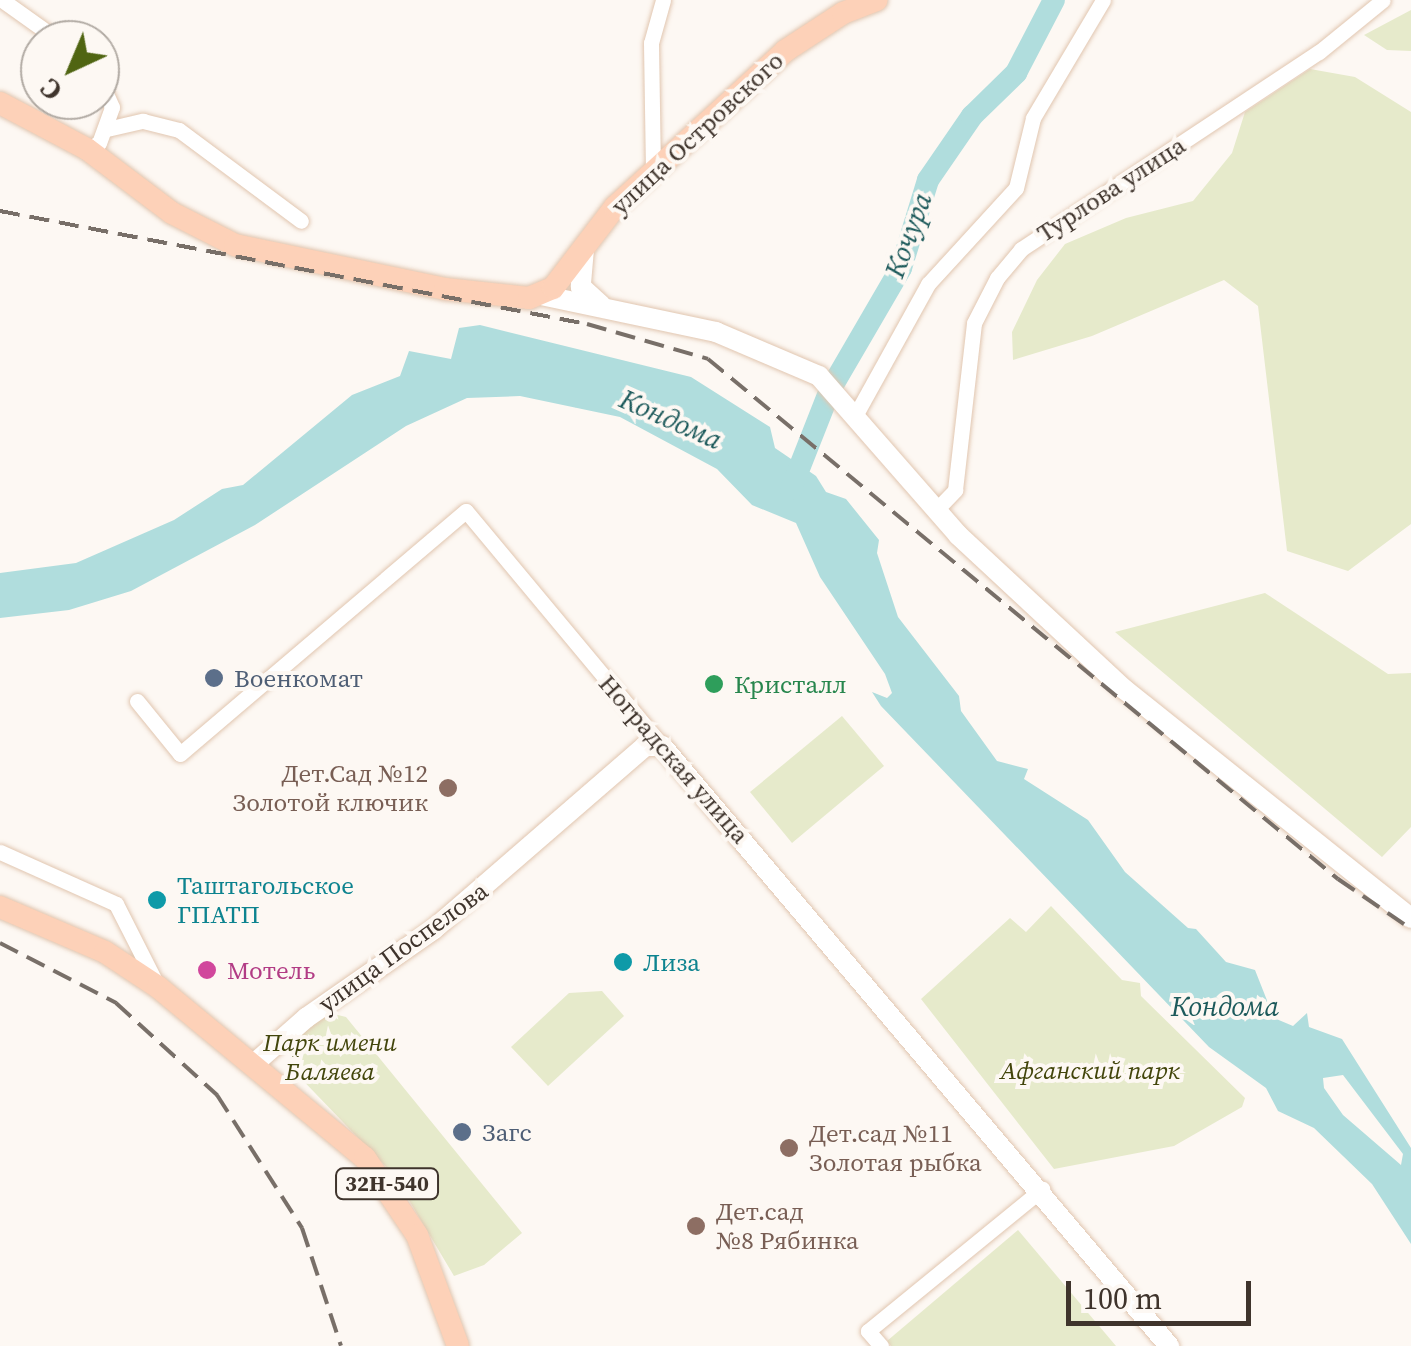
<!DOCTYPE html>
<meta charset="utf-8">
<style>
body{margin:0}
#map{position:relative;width:1411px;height:1346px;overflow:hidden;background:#fdf8f3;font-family:"Source Serif 4",serif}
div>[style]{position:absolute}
.green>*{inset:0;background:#e6eacb}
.water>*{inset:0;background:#b0dddd}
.river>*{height:22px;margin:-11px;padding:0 11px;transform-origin:11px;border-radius:11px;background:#b0dddd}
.roads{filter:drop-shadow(0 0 2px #e1c6b0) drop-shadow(0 0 2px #e1c6b0)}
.street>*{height:15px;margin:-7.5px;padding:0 7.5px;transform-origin:7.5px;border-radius:7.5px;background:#fff}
.secondary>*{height:20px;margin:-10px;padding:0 10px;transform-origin:10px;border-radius:10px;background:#fff}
.primary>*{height:22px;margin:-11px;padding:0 11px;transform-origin:11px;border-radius:11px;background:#fdd1b8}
.rail>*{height:4px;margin-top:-2px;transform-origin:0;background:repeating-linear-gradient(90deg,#786f68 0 20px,transparent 0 30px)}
.dots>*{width:28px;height:28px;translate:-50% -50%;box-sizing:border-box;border:5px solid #fdf8f3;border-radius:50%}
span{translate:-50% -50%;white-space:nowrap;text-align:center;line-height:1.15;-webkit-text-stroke:8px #fdf8f3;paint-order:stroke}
.shield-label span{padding:2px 8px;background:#fdf8f3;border:2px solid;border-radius:8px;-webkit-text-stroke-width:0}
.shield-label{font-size:22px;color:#3f342c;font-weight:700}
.street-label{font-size:25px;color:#3f342c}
.service-label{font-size:25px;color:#4e5e75}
.left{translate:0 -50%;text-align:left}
.leisure-label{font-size:25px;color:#27864d}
.education-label{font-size:25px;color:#785e54}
.right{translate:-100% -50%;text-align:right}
.culture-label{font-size:25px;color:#0d838f}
.hotel-label{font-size:25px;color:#b23c85}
.park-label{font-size:25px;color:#42450b;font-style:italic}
.water-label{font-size:28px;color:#1d5a5b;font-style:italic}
.north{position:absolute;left:20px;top:20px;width:100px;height:100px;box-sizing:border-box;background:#fdf8f3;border:2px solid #b1aaa3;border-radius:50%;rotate:224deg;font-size:28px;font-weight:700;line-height:40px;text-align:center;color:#3f342c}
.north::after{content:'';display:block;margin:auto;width:35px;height:45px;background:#506512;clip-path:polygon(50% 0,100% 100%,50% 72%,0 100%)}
.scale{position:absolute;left:1066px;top:1281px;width:185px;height:45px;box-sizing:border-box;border:5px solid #3f342c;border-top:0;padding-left:12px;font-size:30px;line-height:35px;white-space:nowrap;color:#3f342c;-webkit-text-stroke:8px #fdf8f3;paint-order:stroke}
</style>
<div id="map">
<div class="green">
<div style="clip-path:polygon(1411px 10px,1411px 51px,1387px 50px,1364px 35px)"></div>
<div style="clip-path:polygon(1310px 69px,1355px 77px,1411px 112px,1411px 524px,1348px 571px,1287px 551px,1258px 306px,1224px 280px,1092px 336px,1013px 360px,1012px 332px,1037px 280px,1065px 244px,1126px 218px,1193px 201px,1232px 153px,1245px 112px)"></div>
<div style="clip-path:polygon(1265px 593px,1388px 674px,1411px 673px,1411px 827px,1382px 857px,1115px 632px)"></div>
<div style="clip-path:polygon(842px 716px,884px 766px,792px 843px,750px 792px)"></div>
<div style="clip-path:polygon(1051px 906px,1122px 980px,1140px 983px,1141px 996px,1245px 1098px,1242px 1107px,1174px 1146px,1054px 1169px,921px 999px,1010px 918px,1026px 932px)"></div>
<div style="clip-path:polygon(602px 991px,624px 1016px,548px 1086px,511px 1047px,569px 993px)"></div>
<div style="clip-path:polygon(334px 1014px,346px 1017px,522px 1233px,484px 1265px,454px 1276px,394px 1175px,289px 1066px,289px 1046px,317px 1018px)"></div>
<div style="clip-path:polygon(1018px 1230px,1116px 1346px,891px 1346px,887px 1341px)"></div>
</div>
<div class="water">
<div style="clip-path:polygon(evenodd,480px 325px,691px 377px,770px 427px,775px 448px,816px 476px,826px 492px,846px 499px,879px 540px,877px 553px,898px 617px,959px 696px,961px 711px,997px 761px,1028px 769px,1024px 779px,1088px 820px,1125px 872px,1188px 928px,1196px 929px,1226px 962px,1255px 970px,1274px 1018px,1293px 1026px,1307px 1013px,1309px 1027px,1342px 1039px,1411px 1148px,1411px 1244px,1372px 1184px,1314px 1128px,1278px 1111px,1266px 1088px,1209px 1047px,881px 706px,872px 692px,887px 698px,892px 693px,885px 674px,820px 577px,796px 523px,752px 505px,717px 469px,620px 417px,520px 396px,467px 398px,406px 426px,255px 525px,131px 591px,69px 610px,0 618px,0 573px,76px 563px,174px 520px,222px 489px,243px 485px,352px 395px,400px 376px,409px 351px,451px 359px,459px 328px,480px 325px,1343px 1075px,1403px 1154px,1401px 1165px,1343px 1115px,1324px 1088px,1323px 1078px,1343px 1075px)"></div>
</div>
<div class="river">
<div style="left:791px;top:489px;width:106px;rotate:-68.5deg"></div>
<div style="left:830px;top:390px;width:141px;rotate:-59.8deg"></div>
<div style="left:901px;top:268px;width:92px;rotate:-72.9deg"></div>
<div style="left:928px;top:180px;width:78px;rotate:-55.5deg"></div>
<div style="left:972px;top:116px;width:62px;rotate:-44.3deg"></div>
<div style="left:1016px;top:73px;width:82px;rotate:-62.5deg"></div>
</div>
<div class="roads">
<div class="street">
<div style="left:2px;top:0;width:69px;rotate:35.5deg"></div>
<div style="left:107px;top:129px;width:37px;rotate:-13deg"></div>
<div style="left:143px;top:121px;width:37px;rotate:14deg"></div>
<div style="left:179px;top:130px;width:152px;rotate:36.7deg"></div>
<div style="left:87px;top:149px;width:13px;rotate:-27deg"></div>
<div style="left:99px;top:143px;width:38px;rotate:-70deg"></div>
<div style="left:112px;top:107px;width:30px;rotate:-114deg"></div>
<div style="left:653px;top:171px;width:128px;rotate:-90.9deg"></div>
<div style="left:651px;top:43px;width:45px;rotate:-74.4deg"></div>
<div style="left:856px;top:414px;width:149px;rotate:-61deg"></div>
<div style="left:928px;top:284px;width:130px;rotate:-47.5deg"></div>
<div style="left:1016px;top:188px;width:72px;rotate:-76.3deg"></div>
<div style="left:1033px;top:118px;width:137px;rotate:-59.3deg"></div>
<div style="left:936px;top:510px;width:28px;rotate:-46deg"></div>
<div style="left:955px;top:490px;width:168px;rotate:-83.5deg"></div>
<div style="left:974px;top:323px;width:51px;rotate:-62.9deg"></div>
<div style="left:997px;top:278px;width:38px;rotate:-50deg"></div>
<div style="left:1021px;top:249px;width:357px;rotate:-33.5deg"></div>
<div style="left:1319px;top:52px;width:82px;rotate:-39.1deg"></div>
<div style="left:137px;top:701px;width:68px;rotate:50.9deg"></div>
<div style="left:180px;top:754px;width:375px;rotate:-40.4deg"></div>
<div style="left:466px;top:511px;width:306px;rotate:50.2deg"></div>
<div style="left:0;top:852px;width:127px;rotate:24.1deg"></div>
<div style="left:116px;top:904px;width:89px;rotate:63.1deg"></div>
<div style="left:881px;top:1346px;width:20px;rotate:-131deg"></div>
<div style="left:868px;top:1331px;width:225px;rotate:-39.2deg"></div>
</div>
<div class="secondary">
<div style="left:584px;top:249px;width:38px;rotate:95deg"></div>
<div style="left:581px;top:287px;width:27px;rotate:42deg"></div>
<div style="left:541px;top:295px;width:179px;rotate:11.9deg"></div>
<div style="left:716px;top:332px;width:112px;rotate:23.1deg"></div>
<div style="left:819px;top:376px;width:211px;rotate:48.8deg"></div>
<div style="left:958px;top:535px;width:226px;rotate:42.9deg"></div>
<div style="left:1124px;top:689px;width:367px;rotate:38.6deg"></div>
<div style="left:256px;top:1062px;width:67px;rotate:-41.3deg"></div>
<div style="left:306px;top:1018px;width:156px;rotate:-34.8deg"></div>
<div style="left:434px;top:929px;width:279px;rotate:-40.9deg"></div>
<div style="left:645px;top:746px;width:17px"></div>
<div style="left:662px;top:746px;width:786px;rotate:49.8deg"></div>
</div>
<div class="primary">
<div style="left:0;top:103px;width:98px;rotate:27.9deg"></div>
<div style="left:87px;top:149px;width:106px;rotate:37deg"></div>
<div style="left:172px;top:213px;width:71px;rotate:26.9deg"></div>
<div style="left:235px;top:245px;width:215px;rotate:11.8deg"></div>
<div style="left:445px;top:289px;width:84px;rotate:6.1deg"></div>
<div style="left:529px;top:298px;width:26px;rotate:-23deg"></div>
<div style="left:553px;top:288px;width:102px;rotate:-52.6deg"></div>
<div style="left:615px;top:207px;width:231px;rotate:-42.5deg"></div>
<div style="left:785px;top:51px;width:69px;rotate:-33.2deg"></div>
<div style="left:843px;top:13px;width:36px;rotate:-21deg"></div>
<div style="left:0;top:907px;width:114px;rotate:23.2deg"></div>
<div style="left:105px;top:952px;width:64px;rotate:33.4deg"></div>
<div style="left:158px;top:987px;width:268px;rotate:39.6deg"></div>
<div style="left:365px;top:1158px;width:93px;rotate:56deg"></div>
<div style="left:417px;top:1235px;width:118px;rotate:69.7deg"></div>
</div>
</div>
<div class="rail">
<div style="left:0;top:211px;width:598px;rotate:10.9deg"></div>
<div style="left:587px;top:324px;width:126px;rotate:16.1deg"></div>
<div style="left:708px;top:359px;width:817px;rotate:39.54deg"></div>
<div style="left:1338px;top:879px;width:88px;rotate:34.4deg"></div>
<div style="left:0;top:943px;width:131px;rotate:27.3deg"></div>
<div style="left:116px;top:1003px;width:137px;rotate:42.3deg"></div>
<div style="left:217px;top:1095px;width:158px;rotate:57.4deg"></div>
<div style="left:302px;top:1228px;width:124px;rotate:71.7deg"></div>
</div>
<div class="dots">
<div style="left:214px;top:678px;background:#5c6f8a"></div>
<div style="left:714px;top:684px;background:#2e9e5b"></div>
<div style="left:448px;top:788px;background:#8d6e63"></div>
<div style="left:157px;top:900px;background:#0f9aa8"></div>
<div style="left:623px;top:962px;background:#0f9aa8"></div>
<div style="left:207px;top:970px;background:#d1479c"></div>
<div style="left:462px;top:1132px;background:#5c6f8a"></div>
<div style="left:789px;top:1148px;background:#8d6e63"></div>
<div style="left:696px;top:1226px;background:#8d6e63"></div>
</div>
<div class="shield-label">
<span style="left:387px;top:1184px">32Н-540</span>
</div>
<div class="street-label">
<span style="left:697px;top:133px;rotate:-43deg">улица Островского</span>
<span style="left:1111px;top:189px;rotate:-33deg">Турлова улица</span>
<span style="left:674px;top:759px;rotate:49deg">Ноградская улица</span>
<span style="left:403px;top:947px;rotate:-36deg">улица Поспелова</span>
</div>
<div class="service-label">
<span class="left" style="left:234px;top:678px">Военкомат</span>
<span class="left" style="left:482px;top:1132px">Загс</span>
</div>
<div class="leisure-label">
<span class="left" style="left:734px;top:684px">Кристалл</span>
</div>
<div class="education-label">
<span class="right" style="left:428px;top:788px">Дет.Сад №12<br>Золотой ключик</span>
<span class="left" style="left:809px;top:1148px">Дет.сад №11<br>Золотая рыбка</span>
<span class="left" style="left:716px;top:1226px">Дет.сад<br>№8 Рябинка</span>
</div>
<div class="culture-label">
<span class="left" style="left:177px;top:900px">Таштагольское<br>ГПАТП</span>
<span class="left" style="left:643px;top:962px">Лиза</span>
</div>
<div class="hotel-label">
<span class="left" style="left:227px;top:970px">Мотель</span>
</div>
<div class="park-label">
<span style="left:330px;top:1057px">Парк имени<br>Баляева</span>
<span style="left:1090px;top:1070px">Афганский парк</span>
</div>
<div class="water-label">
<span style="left:908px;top:235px;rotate:-70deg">Кочура</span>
<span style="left:671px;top:419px;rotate:24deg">Кондома</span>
<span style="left:1225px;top:1006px">Кондома</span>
</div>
<div class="north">С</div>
<div class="scale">100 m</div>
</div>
